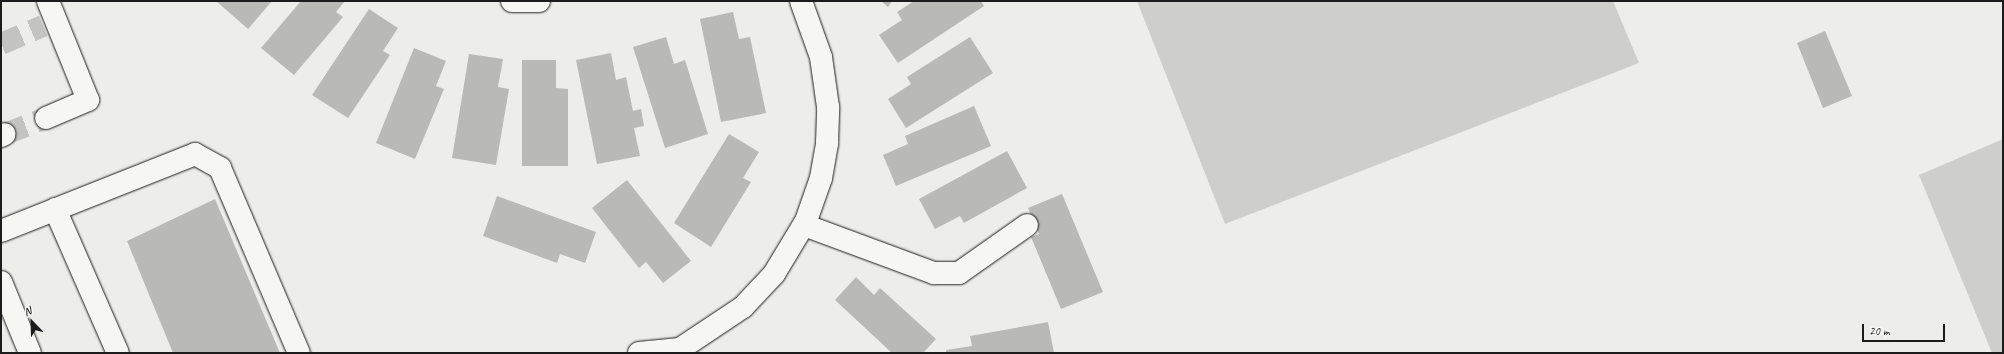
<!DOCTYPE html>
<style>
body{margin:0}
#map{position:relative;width:2004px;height:354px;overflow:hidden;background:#edede9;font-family:Caveat,sans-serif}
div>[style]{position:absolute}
.green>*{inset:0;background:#cececb}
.building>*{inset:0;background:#b9b9b6}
.minor-tunnel>*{height:22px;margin-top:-11px;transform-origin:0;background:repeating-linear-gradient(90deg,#c3c3c0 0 22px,transparent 0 33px)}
.roads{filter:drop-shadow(0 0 1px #1c1c1c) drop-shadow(0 0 1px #1c1c1c)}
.minor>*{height:22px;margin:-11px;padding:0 11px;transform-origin:11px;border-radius:11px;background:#f6f6f2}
span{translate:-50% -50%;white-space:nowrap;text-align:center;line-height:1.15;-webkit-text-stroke:3px #f6f6f2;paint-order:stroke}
.frame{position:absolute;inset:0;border:2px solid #1c1c1c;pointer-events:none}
.north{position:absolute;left:12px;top:302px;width:40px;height:40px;-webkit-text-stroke:3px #f6f6f2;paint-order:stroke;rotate:337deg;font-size:11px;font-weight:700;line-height:16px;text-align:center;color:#1c1c1c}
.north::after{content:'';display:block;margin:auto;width:14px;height:18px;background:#1c1c1c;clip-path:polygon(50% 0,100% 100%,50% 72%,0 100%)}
.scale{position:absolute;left:1862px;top:324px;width:83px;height:18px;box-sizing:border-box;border:2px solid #1c1c1c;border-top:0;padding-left:5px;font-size:12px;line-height:14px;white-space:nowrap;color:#1c1c1c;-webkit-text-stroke:3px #f6f6f2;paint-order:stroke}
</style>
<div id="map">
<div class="green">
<div style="clip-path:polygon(1137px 1px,1613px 1px,1639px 63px,1225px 224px)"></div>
<div style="clip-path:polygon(2003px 139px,2003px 353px,1992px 353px,1919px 175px)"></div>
</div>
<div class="building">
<div style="clip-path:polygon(216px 1px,272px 1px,248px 29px)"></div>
<div style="clip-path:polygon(301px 1px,345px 1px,336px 12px,343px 17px,294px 75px,261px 48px)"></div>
<div style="clip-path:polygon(881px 1px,892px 1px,888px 7px)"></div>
<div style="clip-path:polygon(914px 1px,981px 1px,984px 6px,898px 63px,879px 35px,902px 20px,897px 12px)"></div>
<div style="clip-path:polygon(369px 9px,398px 28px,383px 51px,390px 55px,348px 118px,312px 95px)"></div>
<div style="clip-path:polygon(733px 12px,739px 39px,750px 37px,766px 113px,721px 122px,700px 19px)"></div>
<div style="clip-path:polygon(1825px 31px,1852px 96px,1823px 108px,1797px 43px)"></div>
<div style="clip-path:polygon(666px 37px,674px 64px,685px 60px,708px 134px,665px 148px,633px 47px)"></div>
<div style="clip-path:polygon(970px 37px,993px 73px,906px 128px,888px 99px,911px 84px,907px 77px)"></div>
<div style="clip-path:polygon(414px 48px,446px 61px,436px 86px,444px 89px,415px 159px,376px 143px)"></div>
<div style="clip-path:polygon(611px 53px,616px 80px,626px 77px,633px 111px,641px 109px,644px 126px,634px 128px,640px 156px,597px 164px,576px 60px)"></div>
<div style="clip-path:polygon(469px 54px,503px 59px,498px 87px,509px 89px,496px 165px,452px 158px)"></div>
<div style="clip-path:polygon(522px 60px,556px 60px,556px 88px,568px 89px,568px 166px,522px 166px)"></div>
<div style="clip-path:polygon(974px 106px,991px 146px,896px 186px,883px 155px,908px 144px,905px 136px)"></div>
<div style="clip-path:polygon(729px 134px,759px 152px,743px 178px,751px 182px,711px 247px,674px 223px)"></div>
<div style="clip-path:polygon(1007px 151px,1027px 188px,964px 223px,960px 216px,935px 229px,919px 199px)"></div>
<div style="clip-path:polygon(627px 180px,691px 261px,663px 283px,646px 262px,639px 268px,592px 208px)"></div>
<div style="clip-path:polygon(1062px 194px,1103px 292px,1061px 309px,1031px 237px,1039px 234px,1028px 208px)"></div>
<div style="clip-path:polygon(497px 196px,596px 232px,585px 263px,560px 254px,557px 263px,483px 236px)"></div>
<div style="clip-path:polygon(215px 199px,280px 353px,173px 353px,127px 241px)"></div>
<div style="clip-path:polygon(856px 277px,874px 295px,880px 288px,936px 339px,923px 353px,892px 353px,835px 300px)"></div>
<div style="clip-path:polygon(1048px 322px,1054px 353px,946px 353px,946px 350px,972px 346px,970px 336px)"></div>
</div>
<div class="minor-tunnel">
<div style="left:1px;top:44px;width:46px;rotate:-23.2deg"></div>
<div style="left:5px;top:134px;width:44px;rotate:-21.3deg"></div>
</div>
<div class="roads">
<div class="minor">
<div style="left:512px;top:1px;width:27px"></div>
<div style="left:46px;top:118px;width:46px;rotate:-23.2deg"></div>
<div style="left:88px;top:100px;width:107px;rotate:-112deg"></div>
<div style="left:1px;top:136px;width:4px;rotate:-27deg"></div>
<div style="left:55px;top:209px;width:157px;rotate:66.4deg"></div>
<div style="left:804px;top:225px;width:139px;rotate:20.3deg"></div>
<div style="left:934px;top:273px;width:25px"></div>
<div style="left:959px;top:273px;width:83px;rotate:-35.2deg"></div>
<div style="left:1px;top:231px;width:209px;rotate:-21.6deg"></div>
<div style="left:195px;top:154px;width:29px;rotate:29deg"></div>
<div style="left:220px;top:168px;width:201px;rotate:66.9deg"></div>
<div style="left:1px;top:282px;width:77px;rotate:67.8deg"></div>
<div style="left:639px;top:353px;width:41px;rotate:-5.6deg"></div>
<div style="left:680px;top:349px;width:76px;rotate:-33.7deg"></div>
<div style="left:743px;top:307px;width:45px;rotate:-46.8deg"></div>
<div style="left:774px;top:274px;width:62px;rotate:-58.9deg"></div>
<div style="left:806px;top:221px;width:46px;rotate:-70.8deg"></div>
<div style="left:821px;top:178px;width:36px;rotate:-80deg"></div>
<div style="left:827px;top:143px;width:36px;rotate:-88deg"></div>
<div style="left:828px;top:107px;width:50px;rotate:-98deg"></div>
<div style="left:821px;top:57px;width:59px;rotate:-109.7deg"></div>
</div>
</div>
<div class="frame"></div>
<div class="north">N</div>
<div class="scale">20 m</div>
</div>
